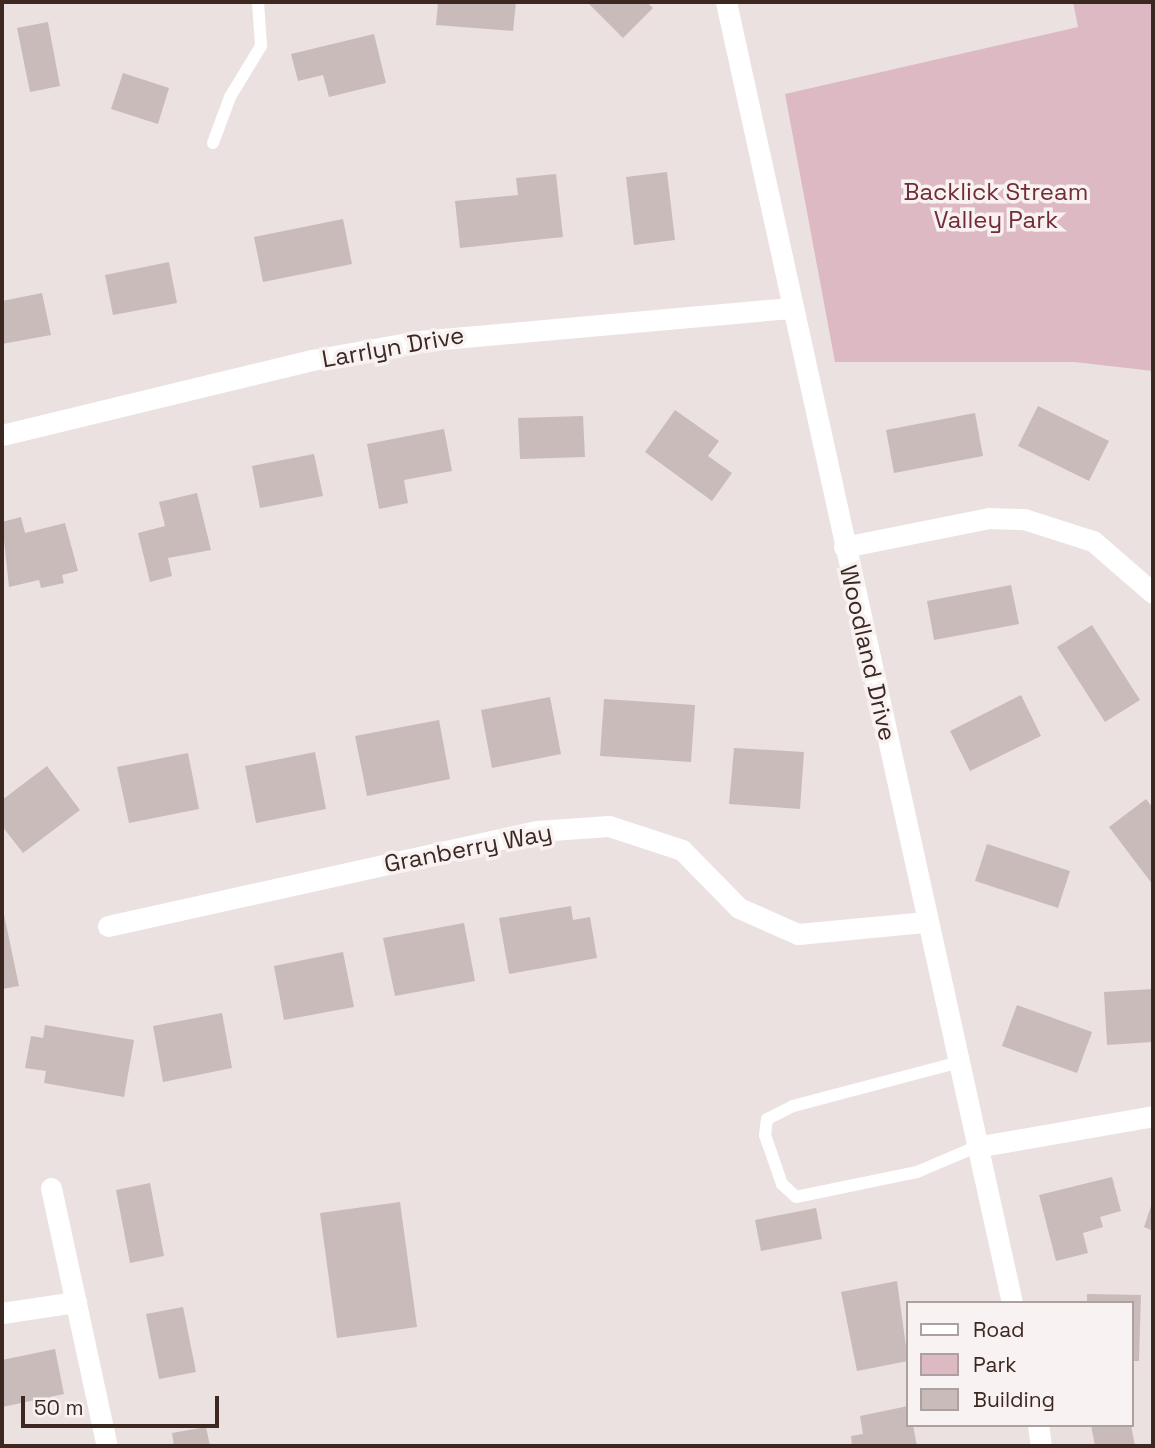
<!DOCTYPE html>
<style>
body{margin:0}
#map{position:relative;width:1155px;height:1448px;overflow:hidden;background:#ece1e1;font-family:"Space Grotesk",sans-serif}
div>[style]{position:absolute}
.green>*{inset:0;background:#ddbac3}
.building>*{inset:0;background:#c9bbb9}
.lane>*{height:12px;margin:-6px;padding:0 6px;transform-origin:6px;border-radius:6px;background:#fff}
.street>*{height:21px;margin:-10.5px;padding:0 10.5px;transform-origin:10.5px;border-radius:10.5px;background:#fff}
span{translate:-50% -50%;white-space:nowrap;text-align:center;line-height:1.15;-webkit-text-stroke:7px #f8f2f2;paint-order:stroke}
.park-label{font-size:24px;color:#732c36}
.street-label{font-size:24px;color:#3c2721}
.frame{position:absolute;inset:0;border:4px solid #3c2721;pointer-events:none}
.legend{position:absolute;left:906px;top:1301px;width:228px;height:126px;box-sizing:border-box;background:#f8f2f2;border:2px solid #ada19e;margin:0;padding:9px 12px;list-style:none;font-size:21px;color:#3c2721}
.legend li{display:flex;align-items:center;gap:14px;height:35px}
.legend b{width:35px;border:2px solid #ada19e}
.scale{position:absolute;left:21px;top:1396px;width:198px;height:32px;box-sizing:border-box;border:4px solid #3c2721;border-top:0;padding-left:9px;font-size:21px;line-height:24px;white-space:nowrap;color:#3c2721;-webkit-text-stroke:5px #f8f2f2;paint-order:stroke}
</style>
<div id="map">
<div class="green">
<div style="clip-path:polygon(1073px 2px,1153px 2px,1153px 371px,1074px 362px,835px 362px,785px 94px,1078px 27px)"></div>
</div>
<div class="building">
<div style="clip-path:polygon(438px 2px,516px 2px,513px 31px,436px 25px)"></div>
<div style="clip-path:polygon(587px 2px,647px 2px,653px 8px,623px 38px)"></div>
<div style="clip-path:polygon(48px 22px,60px 86px,30px 92px,17px 28px)"></div>
<div style="clip-path:polygon(374px 34px,386px 83px,329px 97px,323px 75px,298px 81px,291px 54px)"></div>
<div style="clip-path:polygon(123px 73px,169px 88px,158px 124px,111px 109px)"></div>
<div style="clip-path:polygon(667px 172px,675px 240px,634px 245px,626px 177px)"></div>
<div style="clip-path:polygon(556px 174px,563px 237px,460px 248px,455px 201px,518px 195px,516px 178px)"></div>
<div style="clip-path:polygon(343px 219px,352px 264px,263px 282px,254px 237px)"></div>
<div style="clip-path:polygon(169px 262px,177px 303px,113px 315px,105px 275px)"></div>
<div style="clip-path:polygon(42px 293px,51px 335px,2px 344px,2px 301px)"></div>
<div style="clip-path:polygon(1038px 406px,1109px 441px,1089px 481px,1018px 446px)"></div>
<div style="clip-path:polygon(675px 410px,719px 441px,708px 456px,732px 473px,712px 501px,645px 452px)"></div>
<div style="clip-path:polygon(975px 413px,983px 456px,894px 473px,886px 430px)"></div>
<div style="clip-path:polygon(583px 416px,585px 457px,520px 459px,518px 418px)"></div>
<div style="clip-path:polygon(444px 429px,452px 471px,404px 480px,408px 503px,379px 509px,367px 444px)"></div>
<div style="clip-path:polygon(314px 454px,323px 496px,260px 508px,252px 466px)"></div>
<div style="clip-path:polygon(197px 493px,211px 550px,168px 558px,172px 576px,150px 582px,138px 533px,165px 526px,159px 502px)"></div>
<div style="clip-path:polygon(21px 517px,25px 533px,65px 523px,78px 571px,62px 575px,64px 583px,41px 588px,39px 580px,9px 587px,2px 522px)"></div>
<div style="clip-path:polygon(1011px 585px,1019px 624px,934px 640px,927px 601px)"></div>
<div style="clip-path:polygon(1092px 625px,1140px 700px,1105px 722px,1057px 647px)"></div>
<div style="clip-path:polygon(1021px 695px,1041px 736px,970px 771px,950px 731px)"></div>
<div style="clip-path:polygon(550px 697px,561px 754px,492px 768px,481px 710px)"></div>
<div style="clip-path:polygon(604px 699px,695px 705px,691px 762px,600px 756px)"></div>
<div style="clip-path:polygon(439px 720px,450px 779px,367px 796px,355px 736px)"></div>
<div style="clip-path:polygon(734px 748px,804px 752px,800px 809px,729px 804px)"></div>
<div style="clip-path:polygon(315px 752px,326px 809px,256px 823px,245px 766px)"></div>
<div style="clip-path:polygon(188px 753px,199px 809px,129px 823px,117px 767px)"></div>
<div style="clip-path:polygon(47px 766px,80px 810px,23px 853px,2px 826px,2px 800px)"></div>
<div style="clip-path:polygon(1146px 799px,1153px 808px,1153px 885px,1109px 827px)"></div>
<div style="clip-path:polygon(987px 844px,1070px 871px,1058px 908px,975px 881px)"></div>
<div style="clip-path:polygon(2px 905px,19px 986px,2px 989px)"></div>
<div style="clip-path:polygon(571px 906px,573px 920px,590px 917px,597px 958px,509px 974px,499px 918px)"></div>
<div style="clip-path:polygon(464px 923px,475px 981px,395px 996px,383px 938px)"></div>
<div style="clip-path:polygon(343px 952px,354px 1007px,284px 1020px,274px 966px)"></div>
<div style="clip-path:polygon(1153px 989px,1153px 1042px,1107px 1045px,1104px 992px)"></div>
<div style="clip-path:polygon(1017px 1005px,1092px 1032px,1077px 1073px,1002px 1046px)"></div>
<div style="clip-path:polygon(222px 1013px,232px 1068px,163px 1082px,153px 1026px)"></div>
<div style="clip-path:polygon(45px 1025px,134px 1040px,124px 1097px,44px 1083px,46px 1071px,25px 1068px,31px 1036px,43px 1038px)"></div>
<div style="clip-path:polygon(1112px 1177px,1121px 1211px,1100px 1217px,1103px 1227px,1083px 1233px,1088px 1253px,1056px 1261px,1039px 1195px)"></div>
<div style="clip-path:polygon(150px 1183px,164px 1256px,130px 1263px,116px 1190px)"></div>
<div style="clip-path:polygon(1153px 1200px,1153px 1231px,1144px 1227px)"></div>
<div style="clip-path:polygon(400px 1202px,417px 1327px,337px 1338px,320px 1213px)"></div>
<div style="clip-path:polygon(816px 1208px,822px 1239px,761px 1251px,755px 1220px)"></div>
<div style="clip-path:polygon(897px 1281px,908px 1361px,857px 1371px,841px 1292px)"></div>
<div style="clip-path:polygon(1087px 1294px,1141px 1295px,1139px 1361px,1132px 1361px,1132px 1303px,1087px 1303px)"></div>
<div style="clip-path:polygon(183px 1307px,196px 1372px,159px 1379px,146px 1314px)"></div>
<div style="clip-path:polygon(55px 1349px,64px 1394px,2px 1407px,2px 1360px)"></div>
<div style="clip-path:polygon(908px 1406px,908px 1425px,913px 1425px,917px 1446px,852px 1446px,851px 1436px,863px 1434px,860px 1416px)"></div>
<div style="clip-path:polygon(1091px 1425px,1131px 1425px,1135px 1446px,1095px 1446px)"></div>
<div style="clip-path:polygon(206px 1427px,210px 1446px,174px 1446px,172px 1433px)"></div>
</div>
<div class="lane">
<div style="left:213px;top:143px;width:49px;rotate:-69.7deg"></div>
<div style="left:230px;top:97px;width:60px;rotate:-58.7deg"></div>
<div style="left:261px;top:46px;width:44px;rotate:-93.9deg"></div>
<div style="left:956px;top:1063px;width:169px;rotate:165.2deg"></div>
<div style="left:793px;top:1106px;width:29px;rotate:153deg"></div>
<div style="left:767px;top:1119px;width:16px;rotate:97deg"></div>
<div style="left:765px;top:1135px;width:52px;rotate:70.9deg"></div>
<div style="left:782px;top:1184px;width:19px;rotate:43deg"></div>
<div style="left:796px;top:1197px;width:124px;rotate:-11.7deg"></div>
<div style="left:917px;top:1172px;width:64px;rotate:-23deg"></div>
</div>
<div class="street">
<div style="left:726px;top:2px;width:1332px;rotate:77.6deg"></div>
<div style="left:2px;top:435px;width:319px;rotate:-13.6deg"></div>
<div style="left:312px;top:360px;width:110px;rotate:-10deg"></div>
<div style="left:420px;top:341px;width:372px;rotate:-5.1deg"></div>
<div style="left:844px;top:547px;width:148px;rotate:-11.3deg"></div>
<div style="left:989px;top:518px;width:35px;rotate:2deg"></div>
<div style="left:1024px;top:519px;width:72px;rotate:17.7deg"></div>
<div style="left:1093px;top:541px;width:79px;rotate:40.9deg"></div>
<div style="left:108px;top:926px;width:439px;rotate:-12.5deg"></div>
<div style="left:537px;top:831px;width:72px;rotate:-4deg"></div>
<div style="left:609px;top:826px;width:77px;rotate:18.2deg"></div>
<div style="left:682px;top:850px;width:81px;rotate:45.5deg"></div>
<div style="left:739px;top:908px;width:64px;rotate:23.8deg"></div>
<div style="left:798px;top:934px;width:129px;rotate:-5.4deg"></div>
<div style="left:976px;top:1147px;width:180px;rotate:-9.9deg"></div>
<div style="left:51px;top:1188px;width:264px;rotate:77.8deg"></div>
<div style="left:2px;top:1313px;width:75px;rotate:-8.5deg"></div>
<div style="left:1038px;top:1425px;width:21px;rotate:82deg"></div>
</div>
<div class="park-label">
<span style="left:996px;top:206px">Backlick Stream<br>Valley Park</span>
</div>
<div class="street-label">
<span style="left:393px;top:347px;rotate:-10deg">Larrlyn Drive</span>
<span style="left:868px;top:653px;rotate:77deg">Woodland Drive</span>
<span style="left:468px;top:848px;rotate:-11deg">Granberry Way</span>
</div>
<div class="frame"></div>
<ul class="legend">
<li><b style="height:9px;background:#fff"></b>Road</li>
<li><b style="height:19px;background:#ddbac3"></b>Park</li>
<li><b style="height:19px;background:#c9bbb9"></b>Building</li>
</ul>
<div class="scale">50 m</div>
</div>
